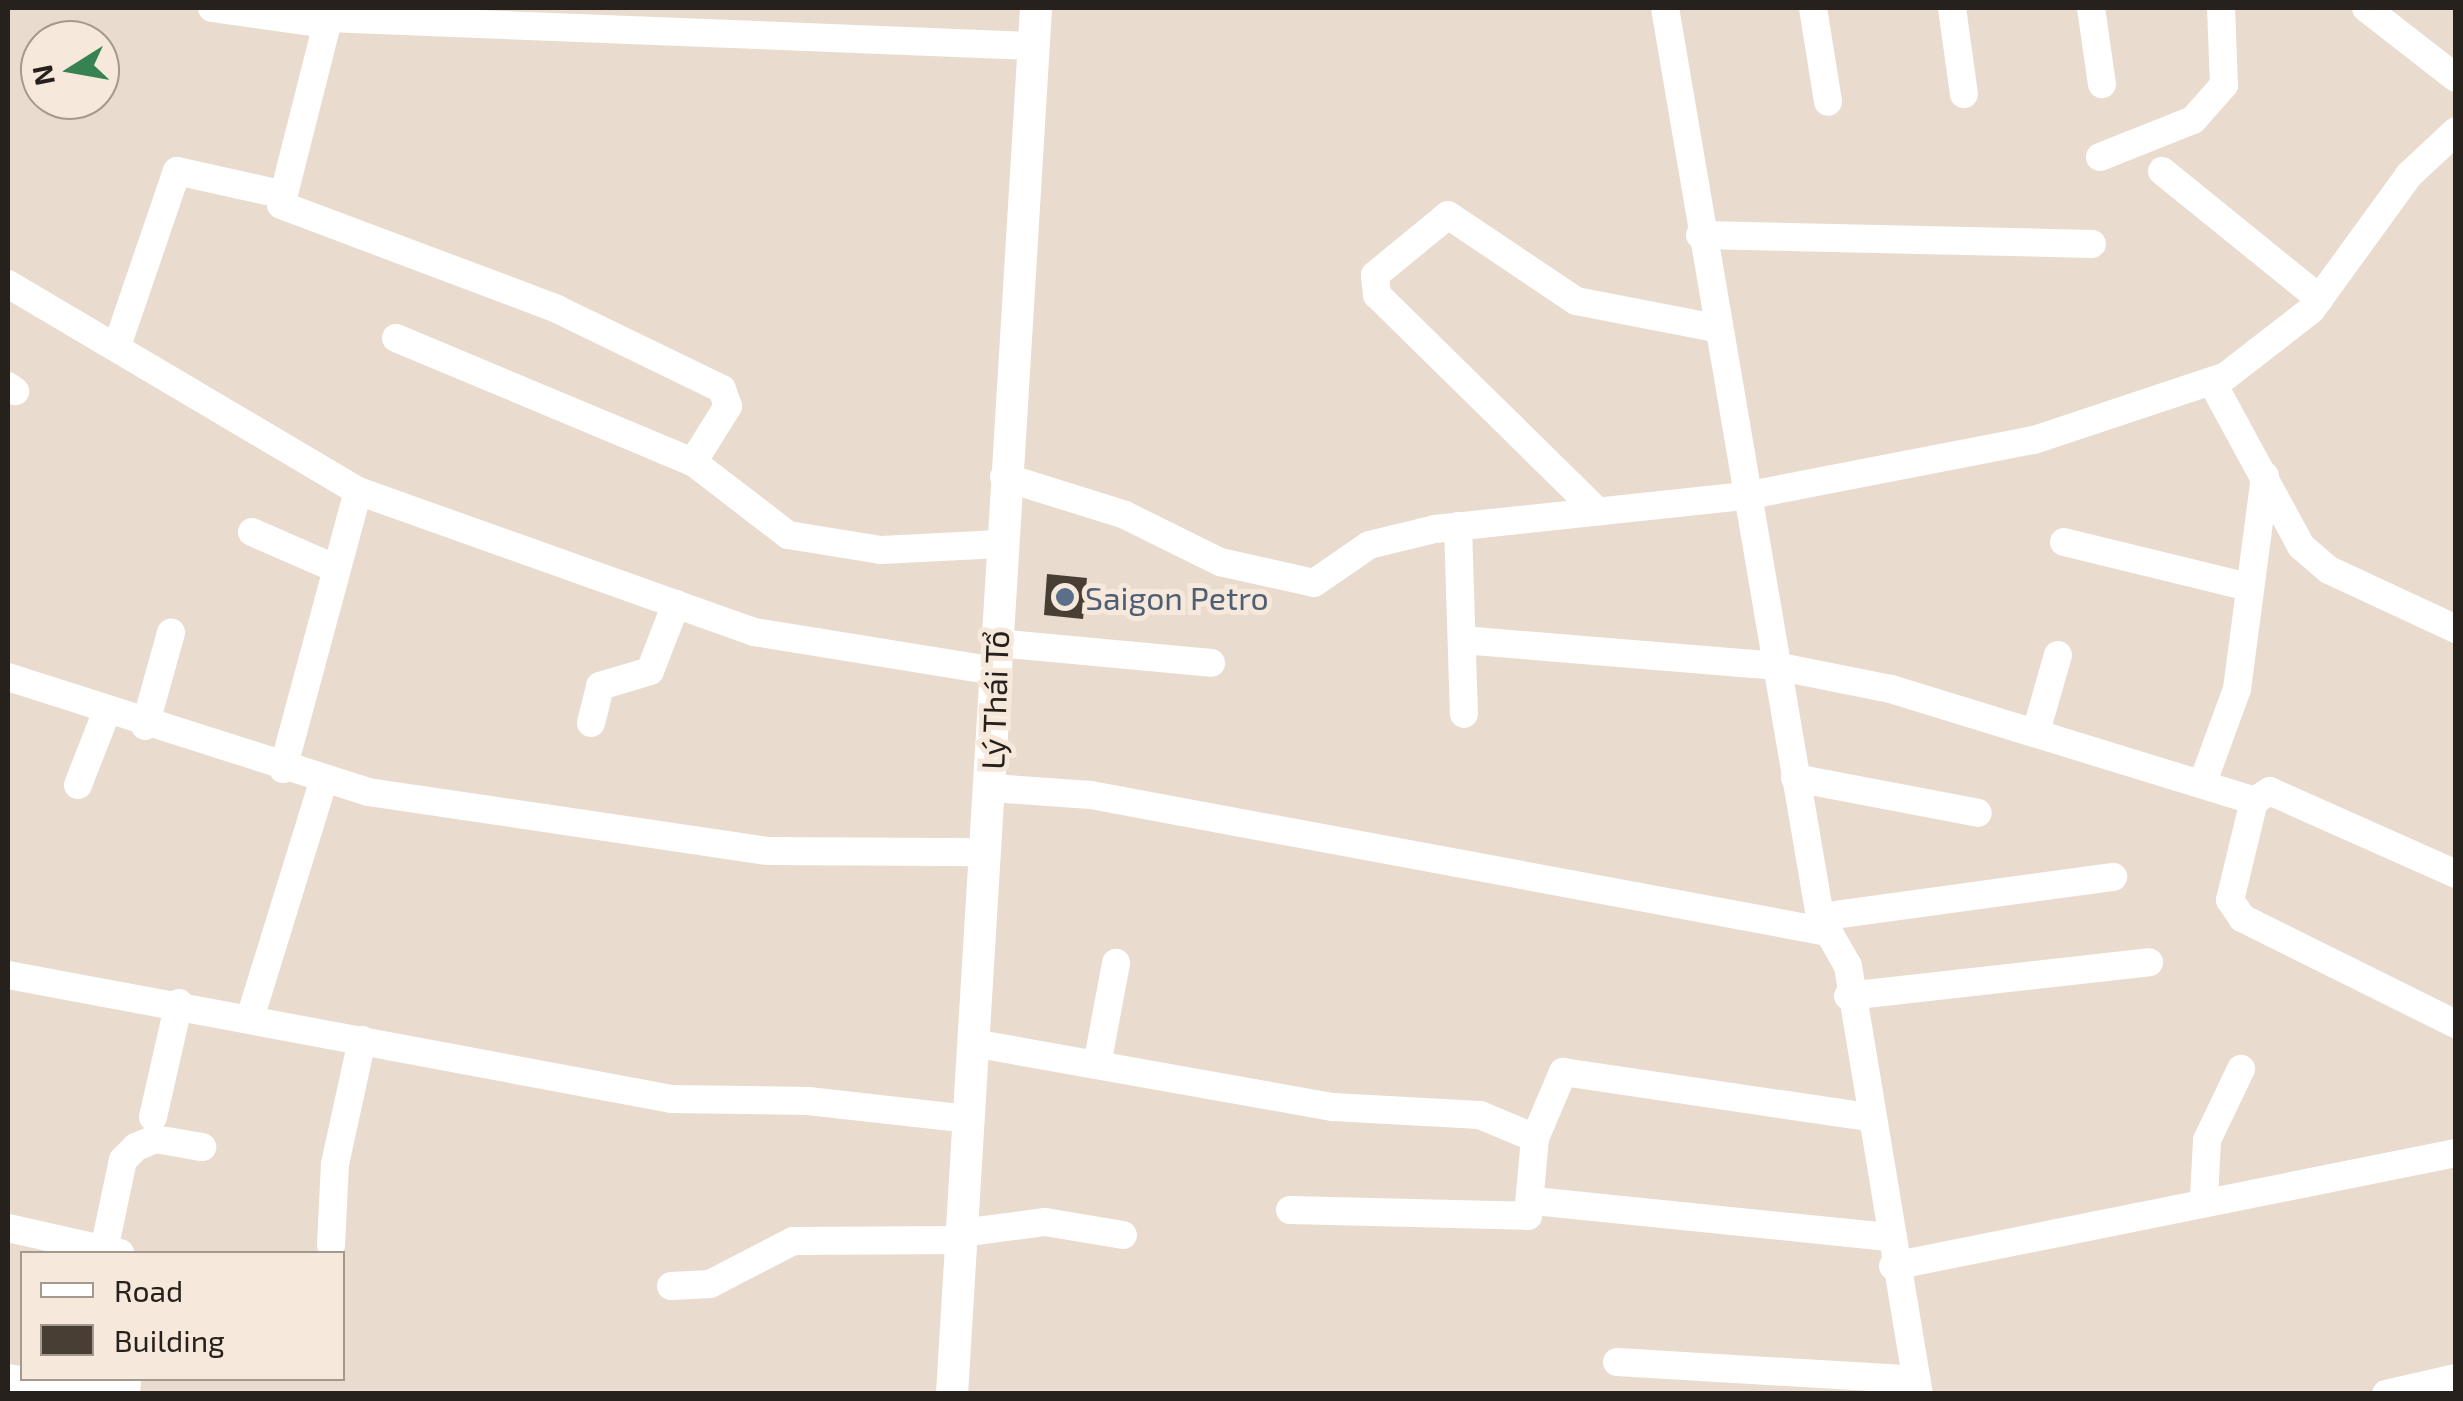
<!DOCTYPE html>
<meta charset="utf-8">
<style>
body{margin:0}
#map{position:relative;width:2463px;height:1401px;overflow:hidden;background:#e9dcce;font-family:"Exo 2",sans-serif}
div>[style]{position:absolute}
.building>*{inset:0;background:#483e33}
.minor>*{height:28px;margin:-14px;padding:0 14px;transform-origin:14px;border-radius:14px;background:#fff}
.major>*{height:32px;margin:-16px;padding:0 16px;transform-origin:16px;border-radius:16px;background:#fff}
.dots>*{width:28px;height:28px;translate:-50% -50%;box-sizing:border-box;border:5px solid #f6e9db;border-radius:50%}
span{translate:-50% -50%;white-space:nowrap;text-align:center;line-height:1.15;-webkit-text-stroke:10px #f6e9db;paint-order:stroke}
.service-label{font-size:32px;color:#4e5e75}
.left{translate:0 -50%;text-align:left}
.street-label{font-size:32px;color:#26211c}
.frame{position:absolute;inset:0;border:10px solid #26211c;pointer-events:none}
.legend{position:absolute;left:20px;top:1251px;width:325px;height:130px;box-sizing:border-box;background:#f6e9db;border:2px solid #a3998f;margin:0;padding:12px 18px;list-style:none;font-size:30px;color:#26211c}
.legend li{display:flex;align-items:center;gap:20px;height:50px}
.legend b{width:50px;border:2px solid #a3998f}
.north{position:absolute;left:20px;top:20px;width:100px;height:100px;box-sizing:border-box;background:#f6e9db;border:2px solid #a3998f;border-radius:50%;rotate:259deg;font-size:28px;font-weight:700;line-height:40px;text-align:center;color:#26211c}
.north::after{content:'';display:block;margin:auto;width:35px;height:45px;background:#368250;clip-path:polygon(50% 0,100% 100%,50% 72%,0 100%)}
</style>
<div id="map">
<div class="building">
<div style="clip-path:polygon(1047px 574px,1087px 578px,1083px 619px,1044px 615px)"></div>
</div>
<div class="minor">
<div style="left:212px;top:8px;width:115px;rotate:8deg"></div>
<div style="left:331px;top:8px;width:203px;rotate:104.2deg"></div>
<div style="left:281px;top:205px;width:295px;rotate:20.6deg"></div>
<div style="left:557px;top:309px;width:183px;rotate:25.9deg"></div>
<div style="left:722px;top:389px;width:18px;rotate:71deg"></div>
<div style="left:728px;top:406px;width:66px;rotate:122deg"></div>
<div style="left:1665px;top:8px;width:922px;rotate:80.32deg"></div>
<div style="left:1820px;top:917px;width:56px;rotate:60.3deg"></div>
<div style="left:1848px;top:966px;width:434px;rotate:80.6deg"></div>
<div style="left:1813px;top:8px;width:95px;rotate:80.9deg"></div>
<div style="left:1952px;top:8px;width:87px;rotate:82.1deg"></div>
<div style="left:2091px;top:8px;width:77px;rotate:81.8deg"></div>
<div style="left:2366px;top:8px;width:114px;rotate:37.9deg"></div>
<div style="left:328px;top:18px;width:705px;rotate:2.28deg"></div>
<div style="left:2100px;top:157px;width:100px;rotate:-21.7deg"></div>
<div style="left:2193px;top:120px;width:47px;rotate:-48.5deg"></div>
<div style="left:2224px;top:85px;width:77px;rotate:-92.2deg"></div>
<div style="left:2162px;top:171px;width:203px;rotate:39deg"></div>
<div style="left:1700px;top:235px;width:392px;rotate:1.3deg"></div>
<div style="left:8px;top:284px;width:407px;rotate:30.6deg"></div>
<div style="left:358px;top:491px;width:420px;rotate:19.6deg"></div>
<div style="left:754px;top:632px;width:245px;rotate:9.2deg"></div>
<div style="left:396px;top:338px;width:322px;rotate:22.7deg"></div>
<div style="left:693px;top:462px;width:120px;rotate:37.5deg"></div>
<div style="left:788px;top:535px;width:94px;rotate:9.2deg"></div>
<div style="left:881px;top:550px;width:119px;rotate:-2.9deg"></div>
<div style="left:117px;top:346px;width:185px;rotate:-71.1deg"></div>
<div style="left:177px;top:171px;width:106px;rotate:12.6deg"></div>
<div style="left:2212px;top:382px;width:187px;rotate:61.5deg"></div>
<div style="left:2301px;top:546px;width:37px;rotate:41deg"></div>
<div style="left:2329px;top:570px;width:140px;rotate:24.9deg"></div>
<div style="left:8px;top:386px;width:9px;rotate:36deg"></div>
<div style="left:1004px;top:477px;width:127px;rotate:17.4deg"></div>
<div style="left:1125px;top:515px;width:106px;rotate:26.3deg"></div>
<div style="left:1220px;top:562px;width:96px;rotate:12.6deg"></div>
<div style="left:1314px;top:583px;width:67px;rotate:-34.6deg"></div>
<div style="left:1369px;top:545px;width:68px;rotate:-13.6deg"></div>
<div style="left:1435px;top:529px;width:312px;rotate:-6.1deg"></div>
<div style="left:1745px;top:496px;width:294px;rotate:-11deg"></div>
<div style="left:2034px;top:440px;width:202px;rotate:-18.4deg"></div>
<div style="left:2226px;top:376px;width:108px;rotate:-37.8deg"></div>
<div style="left:2311px;top:310px;width:167px;rotate:-54deg"></div>
<div style="left:2409px;top:175px;width:64px;rotate:-43.1deg"></div>
<div style="left:1597px;top:511px;width:308px;rotate:-135.5deg"></div>
<div style="left:1377px;top:295px;width:20px;rotate:-96deg"></div>
<div style="left:1375px;top:275px;width:94px;rotate:-39.4deg"></div>
<div style="left:1448px;top:215px;width:154px;rotate:33.9deg"></div>
<div style="left:1576px;top:301px;width:142px;rotate:11deg"></div>
<div style="left:1458px;top:526px;width:188px;rotate:88.2deg"></div>
<div style="left:252px;top:532px;width:85px;rotate:23.6deg"></div>
<div style="left:2064px;top:542px;width:190px;rotate:13.7deg"></div>
<div style="left:1462px;top:640px;width:314px;rotate:4.7deg"></div>
<div style="left:1775px;top:666px;width:118px;rotate:11.2deg"></div>
<div style="left:1891px;top:689px;width:380px;rotate:17.1deg"></div>
<div style="left:997px;top:643px;width:215px;rotate:5.3deg"></div>
<div style="left:8px;top:677px;width:378px;rotate:17.7deg"></div>
<div style="left:368px;top:792px;width:404px;rotate:8.4deg"></div>
<div style="left:768px;top:851px;width:218px;rotate:0.3deg"></div>
<div style="left:591px;top:723px;width:38px;rotate:-76deg"></div>
<div style="left:600px;top:686px;width:52px;rotate:-16.7deg"></div>
<div style="left:650px;top:671px;width:72px;rotate:-68.8deg"></div>
<div style="left:145px;top:726px;width:97px;rotate:-74.4deg"></div>
<div style="left:2036px;top:732px;width:80px;rotate:-74.1deg"></div>
<div style="left:283px;top:769px;width:288px;rotate:-74.9deg"></div>
<div style="left:1795px;top:778px;width:186px;rotate:10.8deg"></div>
<div style="left:2203px;top:782px;width:99px;rotate:-69.9deg"></div>
<div style="left:2237px;top:689px;width:215px;rotate:-82.5deg"></div>
<div style="left:78px;top:785px;width:77px;rotate:-68.7deg"></div>
<div style="left:991px;top:788px;width:100px;rotate:4deg"></div>
<div style="left:1091px;top:795px;width:745px;rotate:10.53deg"></div>
<div style="left:2456px;top:874px;width:204px;rotate:-156deg"></div>
<div style="left:2270px;top:791px;width:19px;rotate:148deg"></div>
<div style="left:2254px;top:801px;width:102px;rotate:103.6deg"></div>
<div style="left:2230px;top:900px;width:22px;rotate:56deg"></div>
<div style="left:2242px;top:918px;width:239px;rotate:26.4deg"></div>
<div style="left:1820px;top:917px;width:296px;rotate:-7.8deg"></div>
<div style="left:8px;top:975px;width:675px;rotate:10.58deg"></div>
<div style="left:672px;top:1099px;width:136px;rotate:0.8deg"></div>
<div style="left:808px;top:1101px;width:161px;rotate:6.4deg"></div>
<div style="left:1848px;top:996px;width:303px;rotate:-6.4deg"></div>
<div style="left:251px;top:1015px;width:244px;rotate:-72.8deg"></div>
<div style="left:973px;top:1043px;width:366px;rotate:10.1deg"></div>
<div style="left:1333px;top:1107px;width:147px;rotate:3.1deg"></div>
<div style="left:1480px;top:1115px;width:60px;rotate:22.7deg"></div>
<div style="left:1097px;top:1065px;width:104px;rotate:-79.4deg"></div>
<div style="left:153px;top:1117px;width:117px;rotate:-77.2deg"></div>
<div style="left:2204px;top:1198px;width:58px;rotate:-87deg"></div>
<div style="left:2207px;top:1140px;width:79px;rotate:-64.4deg"></div>
<div style="left:1534px;top:1201px;width:356px;rotate:5.8deg"></div>
<div style="left:1290px;top:1210px;width:238px;rotate:1.4deg"></div>
<div style="left:1528px;top:1216px;width:78px;rotate:-84.9deg"></div>
<div style="left:1535px;top:1138px;width:72px;rotate:-67deg"></div>
<div style="left:1563px;top:1072px;width:306px;rotate:8.4deg"></div>
<div style="left:8px;top:1228px;width:115px;rotate:12.6deg"></div>
<div style="left:961px;top:1233px;width:85px;rotate:-7.5deg"></div>
<div style="left:1045px;top:1222px;width:79px;rotate:9.5deg"></div>
<div style="left:331px;top:1245px;width:81px;rotate:-87.2deg"></div>
<div style="left:335px;top:1164px;width:127px;rotate:-77.7deg"></div>
<div style="left:104px;top:1250px;width:92px;rotate:-78.1deg"></div>
<div style="left:123px;top:1160px;width:18px;rotate:-45deg"></div>
<div style="left:136px;top:1147px;width:21px;rotate:-23deg"></div>
<div style="left:155px;top:1139px;width:48px;rotate:9.7deg"></div>
<div style="left:1893px;top:1266px;width:574px;rotate:-11.35deg"></div>
<div style="left:671px;top:1286px;width:39px;rotate:-3deg"></div>
<div style="left:710px;top:1284px;width:93px;rotate:-27.4deg"></div>
<div style="left:793px;top:1241px;width:168px;rotate:-0.3deg"></div>
<div style="left:1617px;top:1362px;width:300px;rotate:3.4deg"></div>
<div style="left:8px;top:1378px;width:102px;rotate:9deg"></div>
<div style="left:126px;top:1394px;width:16px;rotate:-86deg"></div>
<div style="left:2386px;top:1394px;width:72px;rotate:-12.9deg"></div>
</div>
<div class="major">
<div style="left:952px;top:1394px;width:1389px;rotate:-86.53deg"></div>
</div>
<div class="dots">
<div style="left:1065px;top:597px;background:#5c6f8a"></div>
</div>
<div class="service-label">
<span class="left" style="left:1085px;top:597px">Saigon Petro</span>
</div>
<div class="street-label">
<span style="left:994px;top:700px;rotate:-88deg">Lý Thái Tổ</span>
</div>
<div class="frame"></div>
<ul class="legend">
<li><b style="height:12px;background:#fff"></b>Road</li>
<li><b style="height:28px;background:#483e33"></b>Building</li>
</ul>
<div class="north">N</div>
</div>
